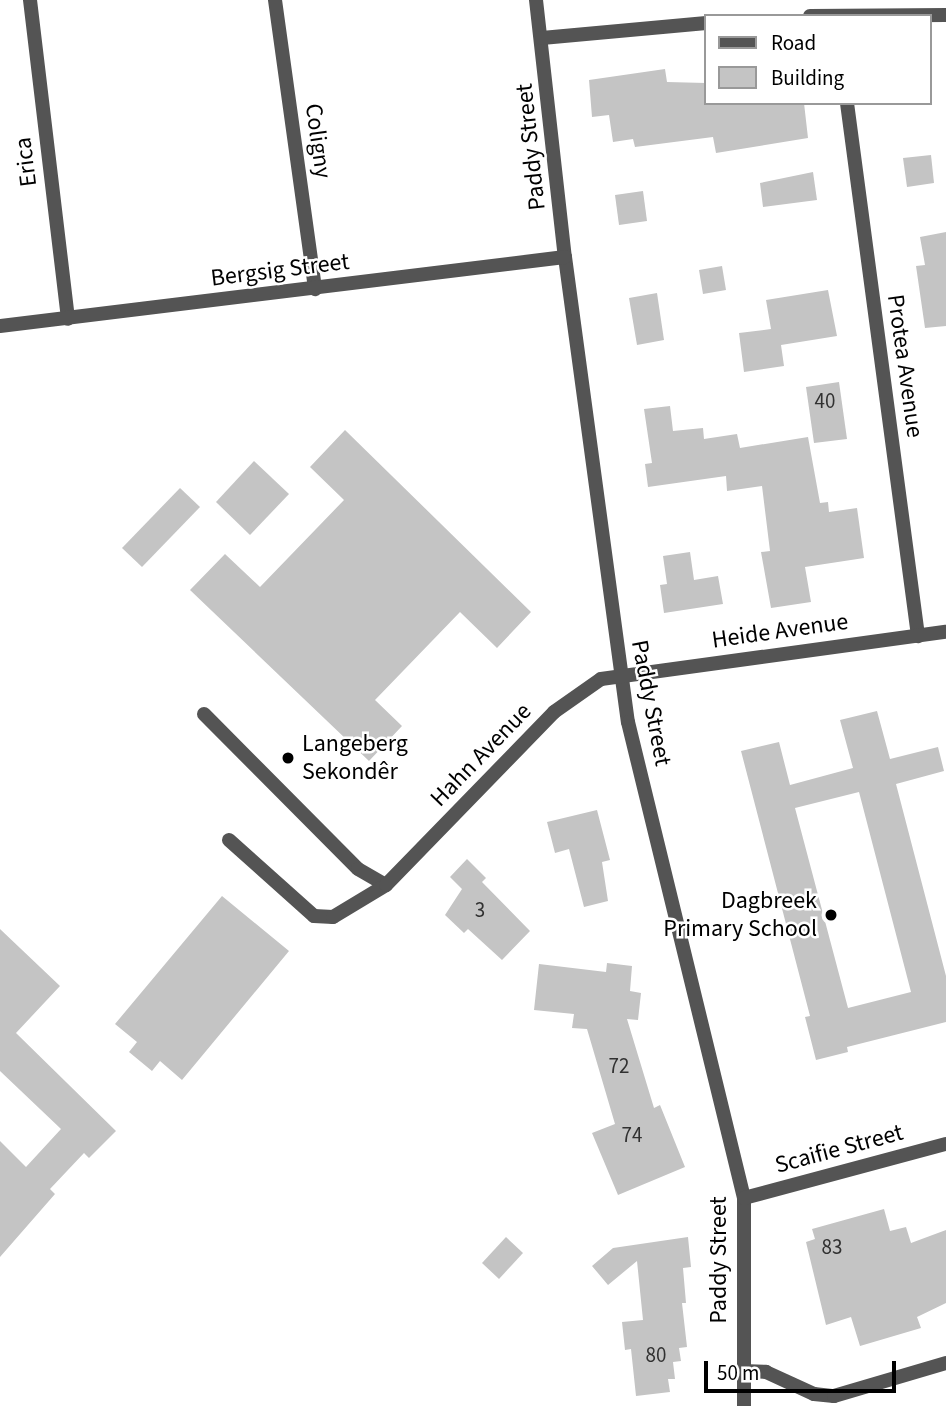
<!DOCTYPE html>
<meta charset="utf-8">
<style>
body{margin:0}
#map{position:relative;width:946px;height:1406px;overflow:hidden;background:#fff;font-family:"Source Sans 3",sans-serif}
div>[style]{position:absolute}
.building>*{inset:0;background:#c4c4c4}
.service>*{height:14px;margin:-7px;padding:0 7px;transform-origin:7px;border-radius:7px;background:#545454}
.minor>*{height:14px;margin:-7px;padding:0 7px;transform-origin:7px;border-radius:7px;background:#545454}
.dots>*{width:19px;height:19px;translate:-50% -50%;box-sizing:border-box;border:4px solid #fff;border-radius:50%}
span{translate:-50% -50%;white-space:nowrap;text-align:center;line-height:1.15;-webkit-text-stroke:5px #fff;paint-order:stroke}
.number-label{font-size:21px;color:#313131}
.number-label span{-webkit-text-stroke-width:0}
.street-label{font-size:24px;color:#000}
.poi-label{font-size:24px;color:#000}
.left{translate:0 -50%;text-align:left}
.right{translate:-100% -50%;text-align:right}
.legend{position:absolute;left:704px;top:14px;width:228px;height:91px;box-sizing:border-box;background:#fff;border:2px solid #999;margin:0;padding:9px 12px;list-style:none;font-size:21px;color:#000}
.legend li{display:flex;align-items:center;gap:14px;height:35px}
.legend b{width:35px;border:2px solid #999}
.scale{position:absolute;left:704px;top:1361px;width:192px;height:32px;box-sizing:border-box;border:4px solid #000;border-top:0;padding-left:9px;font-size:21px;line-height:24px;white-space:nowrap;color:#000;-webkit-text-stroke:5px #fff;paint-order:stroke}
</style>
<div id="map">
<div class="building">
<div style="clip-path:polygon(665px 69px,667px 82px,706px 83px,706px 103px,804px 103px,808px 138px,716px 153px,713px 137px,635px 147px,633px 139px,613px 142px,609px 115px,592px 117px,589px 80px)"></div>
<div style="clip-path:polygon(931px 155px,934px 183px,907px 187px,903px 158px)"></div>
<div style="clip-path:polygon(813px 172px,817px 200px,763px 207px,760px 183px)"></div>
<div style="clip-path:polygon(643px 191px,647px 221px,619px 225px,615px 195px)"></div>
<div style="clip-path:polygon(946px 232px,946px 326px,925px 328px,916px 266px,925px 265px,920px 237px)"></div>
<div style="clip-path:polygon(722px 266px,726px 290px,703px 294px,699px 270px)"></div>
<div style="clip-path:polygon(828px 290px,837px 336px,781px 345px,784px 366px,744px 372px,739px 333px,771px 329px,766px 300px)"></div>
<div style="clip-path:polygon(657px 293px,664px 340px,637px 345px,629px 298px)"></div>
<div style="clip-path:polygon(839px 382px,847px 439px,814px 443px,806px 387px)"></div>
<div style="clip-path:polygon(670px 406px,673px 431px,703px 428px,704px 439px,737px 434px,740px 448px,808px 437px,820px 503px,828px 502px,829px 512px,857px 508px,864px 558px,805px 567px,811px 602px,771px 608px,761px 552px,770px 551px,762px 486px,727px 491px,726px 476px,648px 487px,645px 464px,652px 463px,644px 409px)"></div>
<div style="clip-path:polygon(345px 430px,531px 612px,497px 648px,460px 612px,375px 700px,402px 726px,369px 761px,190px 590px,225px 554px,260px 587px,344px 500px,310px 467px)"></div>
<div style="clip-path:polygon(254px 461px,289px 494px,250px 535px,216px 502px)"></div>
<div style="clip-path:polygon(180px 488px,200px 507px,142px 567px,122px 548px)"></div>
<div style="clip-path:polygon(690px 552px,694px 580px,718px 576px,723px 604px,664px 613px,660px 585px,667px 584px,663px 556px)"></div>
<div style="clip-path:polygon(evenodd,877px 711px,890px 759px,938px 747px,944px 771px,896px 784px,946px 976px,946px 1022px,847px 1047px,848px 1052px,816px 1060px,805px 1017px,810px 1016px,741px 751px,779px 742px,790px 785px,853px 768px,840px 720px,877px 711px,859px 792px,911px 992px,848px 1008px,795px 808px,859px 792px)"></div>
<div style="clip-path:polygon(597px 810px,610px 860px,602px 862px,608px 901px,584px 907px,569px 849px,555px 853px,547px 822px)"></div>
<div style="clip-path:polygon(467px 859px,486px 878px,482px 882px,530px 931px,502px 960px,468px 929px,464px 933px,445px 915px,462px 889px,450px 877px)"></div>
<div style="clip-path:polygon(222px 896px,289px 951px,182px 1080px,160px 1061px,152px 1071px,129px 1052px,137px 1042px,115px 1024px)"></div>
<div style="clip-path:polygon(0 929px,60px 986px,16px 1033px,116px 1131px,89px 1158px,84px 1153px,50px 1189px,55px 1194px,0 1257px,0 1141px,26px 1167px,61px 1129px,0 1071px)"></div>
<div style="clip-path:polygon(607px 963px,632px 966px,630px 991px,641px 993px,638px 1020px,627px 1019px,654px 1108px,660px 1105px,685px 1167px,618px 1195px,592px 1133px,615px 1124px,587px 1029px,572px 1028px,574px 1014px,534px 1010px,539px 964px,606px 972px)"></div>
<div style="clip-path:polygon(884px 1209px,890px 1231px,906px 1227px,911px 1243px,946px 1230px,946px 1303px,917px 1317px,921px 1328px,860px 1346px,851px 1317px,826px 1325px,806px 1242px,815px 1239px,812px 1229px)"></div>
<div style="clip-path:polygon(506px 1237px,523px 1253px,499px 1279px,482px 1263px)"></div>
<div style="clip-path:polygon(688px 1237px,691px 1267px,683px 1268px,686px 1303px,682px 1303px,687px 1347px,679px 1348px,681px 1361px,673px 1362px,675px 1379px,668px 1379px,670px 1392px,636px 1396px,631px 1349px,625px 1350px,622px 1322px,643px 1320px,637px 1261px,608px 1285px,592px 1266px,613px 1248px)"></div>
</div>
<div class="service">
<div style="left:204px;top:714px;width:218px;rotate:45.2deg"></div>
<div style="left:358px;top:869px;width:32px;rotate:30deg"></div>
<div style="left:229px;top:840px;width:114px;rotate:41.8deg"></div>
<div style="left:314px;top:916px;width:19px;rotate:3deg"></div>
<div style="left:333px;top:917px;width:62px;rotate:-31.1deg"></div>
</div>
<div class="minor">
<div style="left:30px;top:0;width:321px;rotate:83.2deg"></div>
<div style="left:275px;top:0;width:292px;rotate:82.1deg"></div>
<div style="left:536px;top:0;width:259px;rotate:83.6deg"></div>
<div style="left:565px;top:257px;width:469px;rotate:82.3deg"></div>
<div style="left:628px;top:722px;width:490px;rotate:76.3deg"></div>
<div style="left:744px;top:1198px;width:208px;rotate:90deg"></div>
<div style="left:810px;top:16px;width:136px;rotate:-0.4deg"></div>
<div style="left:542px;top:38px;width:165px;rotate:-5.2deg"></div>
<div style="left:847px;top:103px;width:538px;rotate:82.41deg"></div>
<div style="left:0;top:326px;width:569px;rotate:-6.96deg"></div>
<div style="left:386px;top:885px;width:241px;rotate:-45.8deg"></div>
<div style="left:554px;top:712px;width:57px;rotate:-35.1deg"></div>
<div style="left:601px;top:679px;width:348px;rotate:-7.8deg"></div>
<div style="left:744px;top:1198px;width:209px;rotate:-15deg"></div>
<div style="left:742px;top:1371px;width:24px;rotate:2deg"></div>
<div style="left:766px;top:1372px;width:53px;rotate:24.6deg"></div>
<div style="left:814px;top:1394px;width:20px;rotate:6deg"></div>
<div style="left:834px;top:1396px;width:117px;rotate:-16.4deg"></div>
</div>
<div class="dots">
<div style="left:288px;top:758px;background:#000"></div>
<div style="left:831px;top:915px;background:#000"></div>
</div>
<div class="number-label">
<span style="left:825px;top:401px">40</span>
<span style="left:480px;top:910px">3</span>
<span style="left:619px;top:1066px">72</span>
<span style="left:632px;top:1135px">74</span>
<span style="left:832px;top:1247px">83</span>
<span style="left:656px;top:1355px">80</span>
</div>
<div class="street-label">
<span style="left:318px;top:141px;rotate:82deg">Coligny</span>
<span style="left:531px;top:147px;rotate:-96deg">Paddy Street</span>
<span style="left:26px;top:162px;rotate:-97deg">Erica</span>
<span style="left:280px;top:270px;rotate:-7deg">Bergsig Street</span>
<span style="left:905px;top:366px;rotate:82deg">Protea Avenue</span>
<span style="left:780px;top:631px;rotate:-8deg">Heide Avenue</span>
<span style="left:651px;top:703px;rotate:79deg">Paddy Street</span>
<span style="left:481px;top:755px;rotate:-46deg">Hahn Avenue</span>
<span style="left:839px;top:1149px;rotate:-15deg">Scaifie Street</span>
<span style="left:719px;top:1260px;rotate:-90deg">Paddy Street</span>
</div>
<div class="poi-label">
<span class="left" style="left:302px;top:758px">Langeberg<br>Sekondêr</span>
<span class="right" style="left:817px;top:915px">Dagbreek<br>Primary School</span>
</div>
<ul class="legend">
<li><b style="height:9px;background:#545454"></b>Road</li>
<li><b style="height:19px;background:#c4c4c4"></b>Building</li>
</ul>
<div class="scale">50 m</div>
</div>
